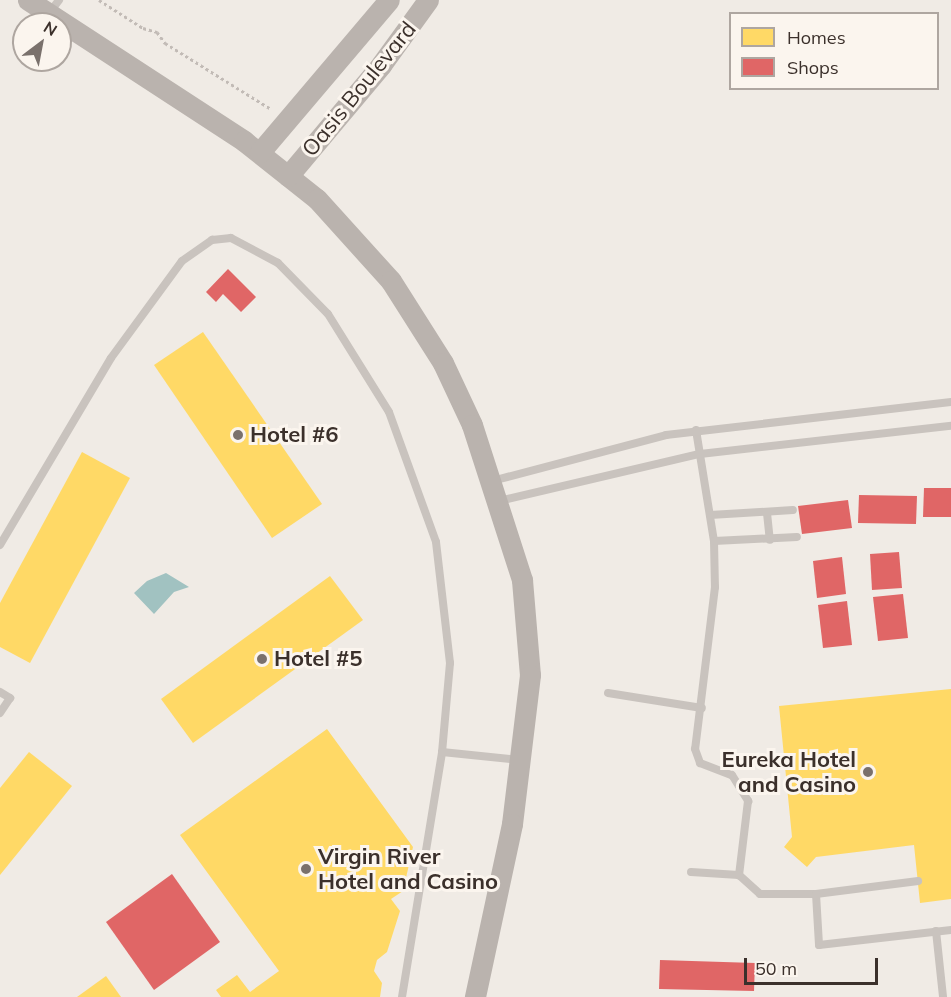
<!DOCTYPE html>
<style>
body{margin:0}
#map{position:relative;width:951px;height:997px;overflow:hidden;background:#f0ebe5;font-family:Mulish,sans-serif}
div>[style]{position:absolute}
.water>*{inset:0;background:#a1c2c1}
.homes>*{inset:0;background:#ffd966}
.shops>*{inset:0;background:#e06666}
.path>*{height:3px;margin-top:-1.5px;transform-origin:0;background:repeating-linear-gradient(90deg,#c2bbb6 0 3px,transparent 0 6px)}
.service>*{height:8px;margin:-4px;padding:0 4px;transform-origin:4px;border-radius:4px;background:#c9c3be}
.secondary>*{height:21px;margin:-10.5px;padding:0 10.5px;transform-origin:10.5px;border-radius:10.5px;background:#bab3ae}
.dots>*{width:16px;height:16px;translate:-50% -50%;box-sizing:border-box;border:3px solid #fbf5ee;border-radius:50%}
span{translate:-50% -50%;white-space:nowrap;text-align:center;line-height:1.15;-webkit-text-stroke:6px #fbf5ee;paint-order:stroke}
.street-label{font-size:22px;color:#3b302b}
.poi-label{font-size:22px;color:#3b302b;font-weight:700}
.left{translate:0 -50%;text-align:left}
.right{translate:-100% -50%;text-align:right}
.legend{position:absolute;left:729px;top:12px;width:210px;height:78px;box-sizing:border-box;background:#fbf5ee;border:2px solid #aea6a0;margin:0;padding:8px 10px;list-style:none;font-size:18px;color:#3b302b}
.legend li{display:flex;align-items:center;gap:12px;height:30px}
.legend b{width:30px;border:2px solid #aea6a0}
.north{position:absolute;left:12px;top:12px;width:60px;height:60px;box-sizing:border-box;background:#fbf5ee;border:2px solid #aea6a0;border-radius:50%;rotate:32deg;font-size:16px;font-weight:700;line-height:24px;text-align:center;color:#3b302b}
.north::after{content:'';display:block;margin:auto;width:21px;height:27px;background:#7a716c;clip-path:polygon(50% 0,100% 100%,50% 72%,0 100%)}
.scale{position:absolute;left:744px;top:958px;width:134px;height:27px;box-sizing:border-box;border:3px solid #3b302b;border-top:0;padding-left:8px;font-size:18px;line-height:21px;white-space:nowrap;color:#3b302b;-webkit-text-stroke:4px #fbf5ee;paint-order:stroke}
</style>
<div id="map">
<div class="water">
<div style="clip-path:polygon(166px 573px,189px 587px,174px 592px,154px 614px,134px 593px,147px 581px)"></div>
</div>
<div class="homes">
<div style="clip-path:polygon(203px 332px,322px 504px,272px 538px,154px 365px)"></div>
<div style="clip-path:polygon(82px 452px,130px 478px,30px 663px,0 647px,0 603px)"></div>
<div style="clip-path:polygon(330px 576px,363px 620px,193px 743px,161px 699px)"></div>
<div style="clip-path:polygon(951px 689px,951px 899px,920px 903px,914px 845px,816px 857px,807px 867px,784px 847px,792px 837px,779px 706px)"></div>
<div style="clip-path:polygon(327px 729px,413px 847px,403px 891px,391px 899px,400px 911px,387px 952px,377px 960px,374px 971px,382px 983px,380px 997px,221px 997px,216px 990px,237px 975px,250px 992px,279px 971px,180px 835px)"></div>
<div style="clip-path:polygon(29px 752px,72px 786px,0 875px,0 788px)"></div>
<div style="clip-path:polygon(106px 976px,121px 997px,77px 997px)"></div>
</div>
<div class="shops">
<div style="clip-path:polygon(228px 269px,256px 297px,241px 312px,223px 294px,216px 302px,206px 292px)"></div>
<div style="clip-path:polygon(924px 488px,951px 488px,951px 517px,923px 517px)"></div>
<div style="clip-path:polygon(859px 495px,917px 496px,916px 524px,858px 523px)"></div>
<div style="clip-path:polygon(848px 500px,852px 528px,802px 534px,798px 506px)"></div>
<div style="clip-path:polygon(899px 552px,902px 588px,872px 590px,870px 554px)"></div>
<div style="clip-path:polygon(842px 557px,846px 594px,817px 598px,813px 561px)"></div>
<div style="clip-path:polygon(903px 594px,908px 638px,878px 641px,873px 597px)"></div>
<div style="clip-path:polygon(847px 601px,852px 645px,823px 648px,818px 605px)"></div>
<div style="clip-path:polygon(172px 874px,220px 942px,154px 990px,106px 922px)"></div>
<div style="clip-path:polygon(660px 960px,755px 963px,754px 991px,659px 989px)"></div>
</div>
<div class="path">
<div style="left:99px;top:0;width:52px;rotate:32.5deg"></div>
<div style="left:143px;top:28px;width:15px;rotate:16deg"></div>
<div style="left:157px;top:32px;width:14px;rotate:54deg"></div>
<div style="left:165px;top:43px;width:125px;rotate:31.9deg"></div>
</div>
<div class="service">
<div style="left:50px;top:12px;width:15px;rotate:-53deg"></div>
<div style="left:696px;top:430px;width:112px;rotate:80.8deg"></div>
<div style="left:714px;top:541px;width:46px;rotate:88.8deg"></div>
<div style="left:715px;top:587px;width:163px;rotate:97deg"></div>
<div style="left:695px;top:749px;width:15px;rotate:70deg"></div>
<div style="left:700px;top:763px;width:34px;rotate:21deg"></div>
<div style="left:732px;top:775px;width:31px;rotate:58deg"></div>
<div style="left:748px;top:801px;width:75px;rotate:96.9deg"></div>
<div style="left:492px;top:481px;width:180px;rotate:-14.8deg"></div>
<div style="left:666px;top:435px;width:287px;rotate:-6.6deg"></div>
<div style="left:499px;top:501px;width:206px;rotate:-13.2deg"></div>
<div style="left:700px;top:454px;width:253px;rotate:-6.4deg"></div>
<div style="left:767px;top:513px;width:27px;rotate:84deg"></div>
<div style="left:710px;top:515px;width:83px;rotate:-3.4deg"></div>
<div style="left:714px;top:541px;width:83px;rotate:-2.8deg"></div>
<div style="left:0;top:545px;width:217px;rotate:-59.3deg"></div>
<div style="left:111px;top:358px;width:120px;rotate:-53.8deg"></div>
<div style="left:182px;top:261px;width:37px;rotate:-35deg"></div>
<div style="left:212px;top:240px;width:19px;rotate:-6deg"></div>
<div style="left:231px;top:238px;width:53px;rotate:28deg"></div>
<div style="left:278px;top:263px;width:71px;rotate:45.6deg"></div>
<div style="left:328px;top:314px;width:115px;rotate:58.1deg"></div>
<div style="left:389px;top:412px;width:138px;rotate:70.1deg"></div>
<div style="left:436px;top:542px;width:122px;rotate:83.4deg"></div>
<div style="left:450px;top:663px;width:89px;rotate:95.1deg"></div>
<div style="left:0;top:692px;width:12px;rotate:31deg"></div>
<div style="left:10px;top:698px;width:18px;rotate:124deg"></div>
<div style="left:608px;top:693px;width:95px;rotate:9.1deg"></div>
<div style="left:691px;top:872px;width:48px;rotate:3.6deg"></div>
<div style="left:739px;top:875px;width:28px;rotate:42deg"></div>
<div style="left:760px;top:894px;width:56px"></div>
<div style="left:816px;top:894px;width:103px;rotate:-7.3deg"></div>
<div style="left:816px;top:894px;width:51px;rotate:86.6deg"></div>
<div style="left:819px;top:945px;width:133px;rotate:-6.5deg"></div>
<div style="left:936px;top:931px;width:66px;rotate:83.9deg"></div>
<div style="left:402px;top:997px;width:248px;rotate:-80.7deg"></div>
<div style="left:442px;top:752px;width:77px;rotate:5.9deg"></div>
</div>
<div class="secondary">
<div style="left:28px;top:0;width:258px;rotate:33.1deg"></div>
<div style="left:244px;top:141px;width:93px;rotate:38.5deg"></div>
<div style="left:317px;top:199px;width:110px;rotate:47.9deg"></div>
<div style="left:391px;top:281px;width:97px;rotate:57.6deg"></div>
<div style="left:443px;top:363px;width:68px;rotate:64.9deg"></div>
<div style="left:472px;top:425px;width:163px;rotate:72.1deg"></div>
<div style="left:522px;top:580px;width:95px;rotate:85.2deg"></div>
<div style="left:530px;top:675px;width:150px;rotate:96.9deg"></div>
<div style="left:512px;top:824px;width:177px;rotate:102.1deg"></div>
<div style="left:260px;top:152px;width:199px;rotate:-49.7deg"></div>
<div style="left:288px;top:176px;width:145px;rotate:-50deg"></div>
<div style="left:381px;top:65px;width:80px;rotate:-54.1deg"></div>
</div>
<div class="dots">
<div style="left:238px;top:435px;background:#7a716c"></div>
<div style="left:262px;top:659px;background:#7a716c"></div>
<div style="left:868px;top:772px;background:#7a716c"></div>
<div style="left:306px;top:869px;background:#7a716c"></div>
</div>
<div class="street-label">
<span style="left:359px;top:89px;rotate:-51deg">Oasis Boulevard</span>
</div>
<div class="poi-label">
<span class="left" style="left:250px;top:435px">Hotel #6</span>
<span class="left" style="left:274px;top:659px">Hotel #5</span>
<span class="right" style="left:856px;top:772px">Eureka Hotel<br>and Casino</span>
<span class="left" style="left:318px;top:869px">Virgin River<br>Hotel and Casino</span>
</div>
<ul class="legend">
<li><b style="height:16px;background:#ffd966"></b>Homes</li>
<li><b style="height:16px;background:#e06666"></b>Shops</li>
</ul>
<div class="north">N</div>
<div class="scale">50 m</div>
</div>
